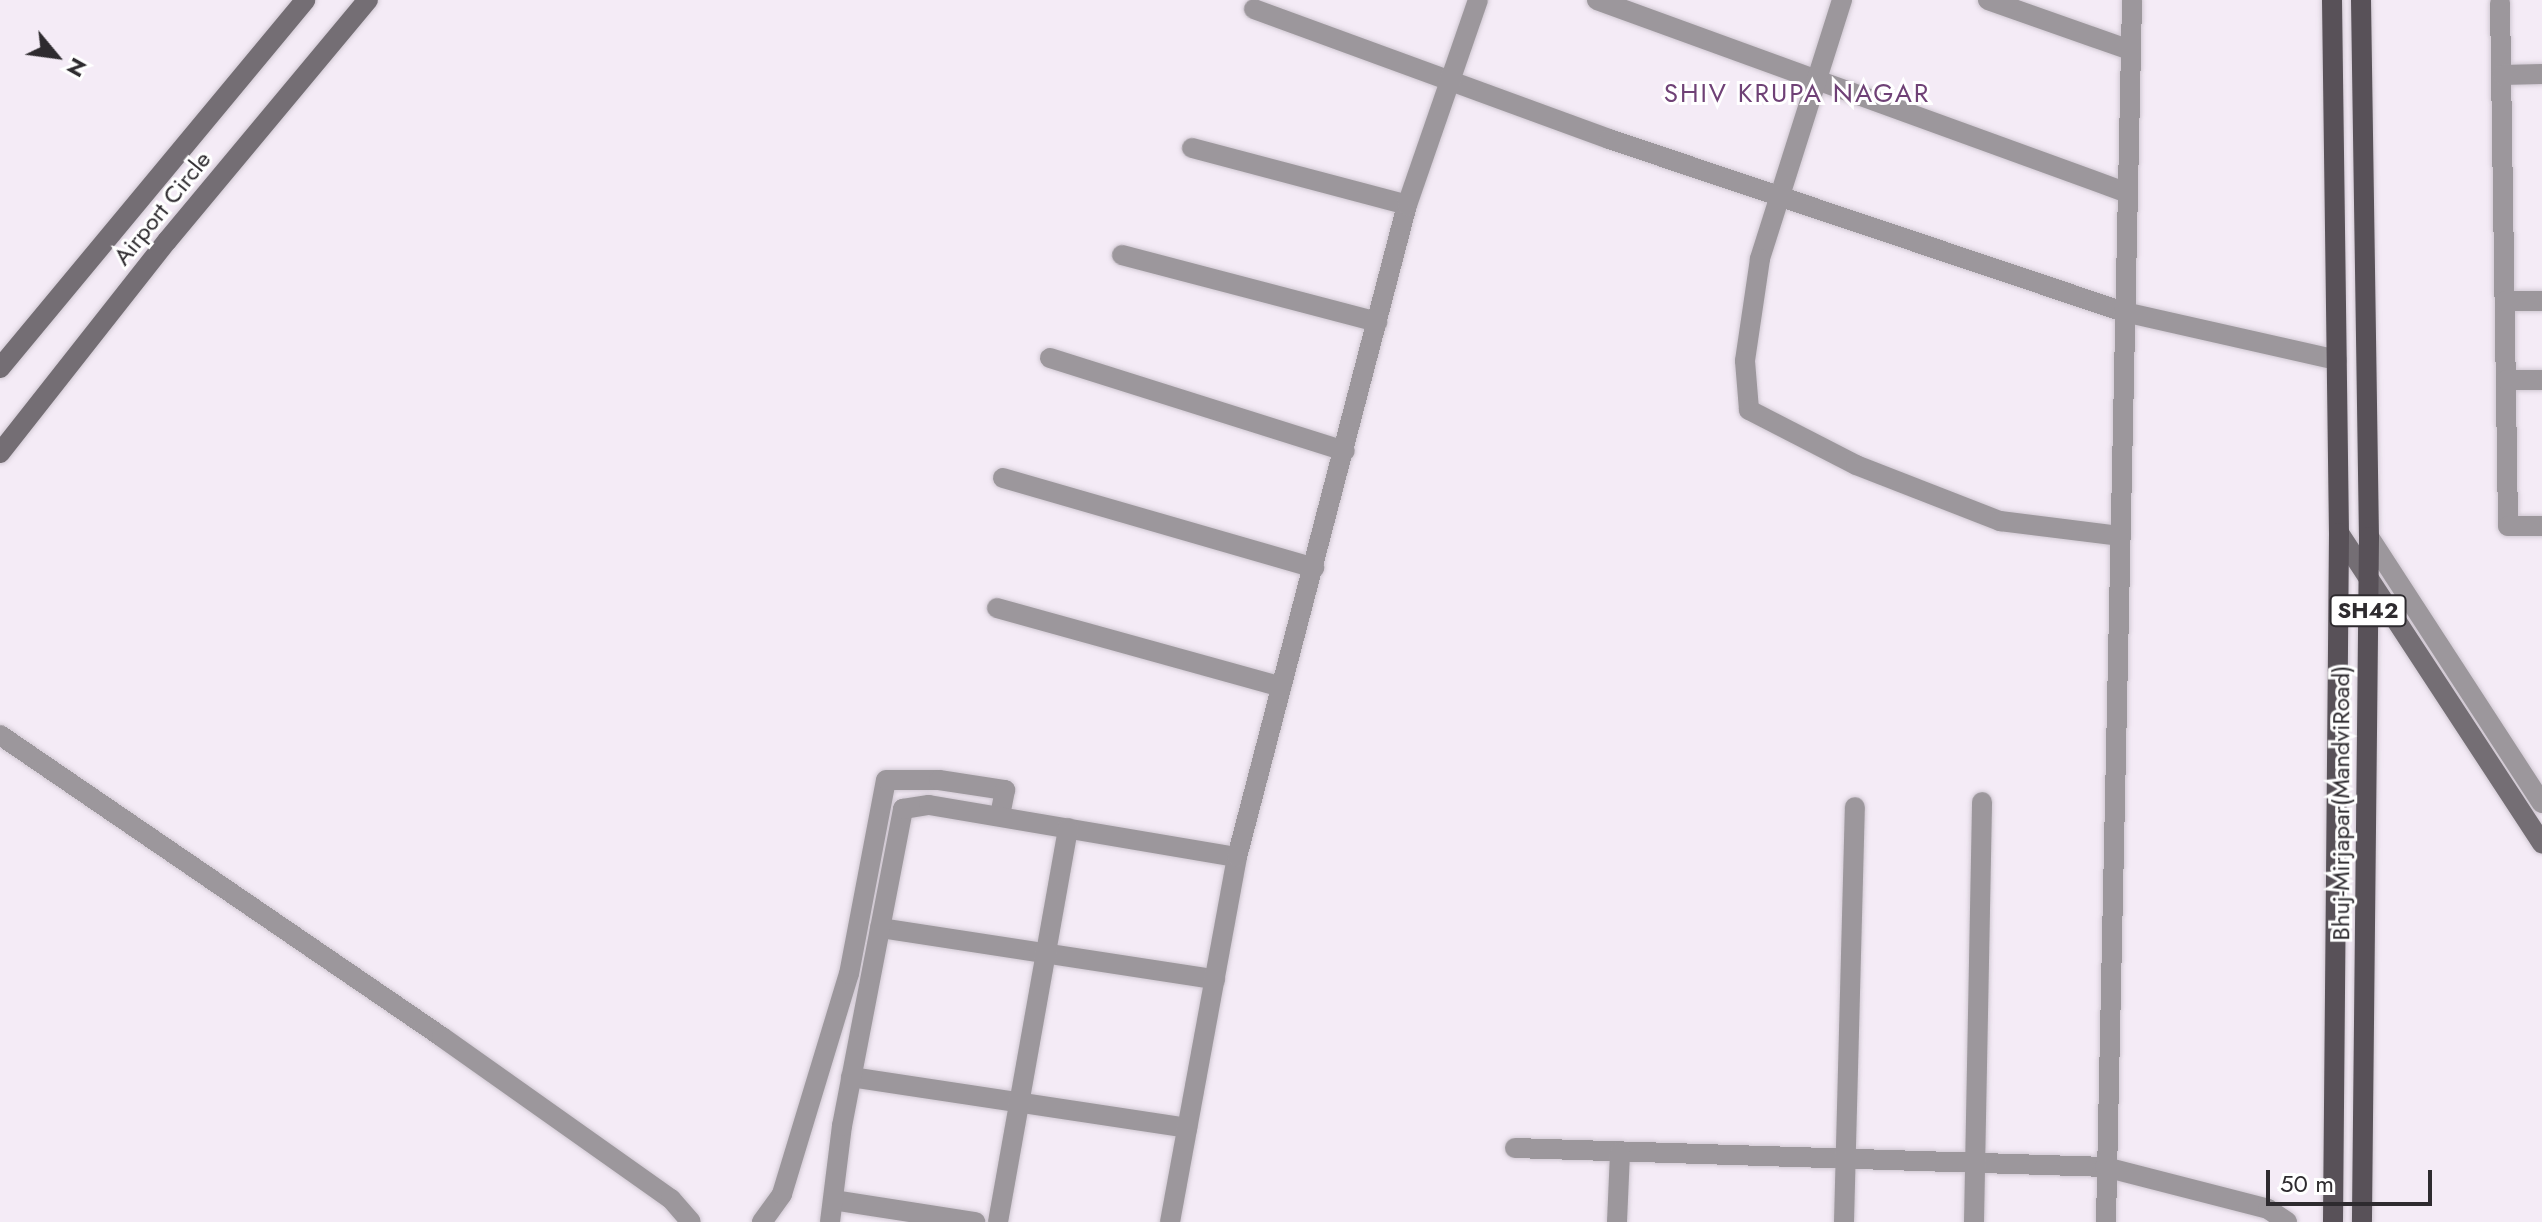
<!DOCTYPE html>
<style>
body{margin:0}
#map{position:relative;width:2542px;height:1222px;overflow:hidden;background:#f4ebf6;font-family:Jost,sans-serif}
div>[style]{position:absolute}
.roads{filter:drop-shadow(0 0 2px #d0c8d2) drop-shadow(0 0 2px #d0c8d2)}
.street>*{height:20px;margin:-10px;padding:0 10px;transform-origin:10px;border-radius:10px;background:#9c979c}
.secondary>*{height:20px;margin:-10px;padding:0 10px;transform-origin:10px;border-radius:10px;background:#746e74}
.primary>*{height:20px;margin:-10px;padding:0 10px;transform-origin:10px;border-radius:10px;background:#585158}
span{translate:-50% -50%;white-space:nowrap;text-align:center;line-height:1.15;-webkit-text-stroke:6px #fff;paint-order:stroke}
.shield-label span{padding:2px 6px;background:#fff;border:2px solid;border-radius:6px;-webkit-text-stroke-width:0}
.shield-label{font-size:22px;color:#2e2b2f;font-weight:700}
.street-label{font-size:24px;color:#2e2b2f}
.neighbourhood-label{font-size:26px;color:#6f4176;letter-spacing:2px}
.north{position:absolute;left:16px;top:16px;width:80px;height:80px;-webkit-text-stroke:6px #fff;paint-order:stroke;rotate:119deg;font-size:22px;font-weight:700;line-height:32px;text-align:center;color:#2e2b2f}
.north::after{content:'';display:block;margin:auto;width:28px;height:36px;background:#2e2b2f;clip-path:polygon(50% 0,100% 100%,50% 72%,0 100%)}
.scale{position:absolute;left:2266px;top:1170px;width:166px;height:36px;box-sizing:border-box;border:4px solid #2e2b2f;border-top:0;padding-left:10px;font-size:24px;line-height:28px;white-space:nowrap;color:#2e2b2f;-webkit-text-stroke:6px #fff;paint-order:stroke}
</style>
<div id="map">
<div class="roads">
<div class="street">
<div style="left:1597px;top:0;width:562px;rotate:19.98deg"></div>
<div style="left:1842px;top:0;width:272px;rotate:107.6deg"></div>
<div style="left:1760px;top:259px;width:103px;rotate:98.4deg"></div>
<div style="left:1745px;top:361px;width:49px;rotate:85.3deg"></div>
<div style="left:1749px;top:410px;width:120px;rotate:27.2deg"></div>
<div style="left:1856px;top:465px;width:155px;rotate:21.3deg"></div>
<div style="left:2000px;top:521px;width:122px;rotate:7.1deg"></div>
<div style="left:1988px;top:0;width:151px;rotate:19.4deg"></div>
<div style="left:2500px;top:3px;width:523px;rotate:89.12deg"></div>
<div style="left:2508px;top:526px;width:34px"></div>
<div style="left:1254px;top:9px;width:378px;rotate:20.1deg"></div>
<div style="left:1609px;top:139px;width:543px;rotate:18.57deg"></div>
<div style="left:2124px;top:312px;width:218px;rotate:12.7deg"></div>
<div style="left:2502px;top:75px;width:40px;rotate:-1.4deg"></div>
<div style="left:1192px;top:148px;width:222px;rotate:14.8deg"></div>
<div style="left:1122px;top:255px;width:264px;rotate:14.7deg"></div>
<div style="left:2505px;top:301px;width:37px"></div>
<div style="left:1050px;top:358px;width:309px;rotate:17.5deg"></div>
<div style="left:2506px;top:380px;width:36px"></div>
<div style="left:1003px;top:478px;width:324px;rotate:16.1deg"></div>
<div style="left:2369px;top:537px;width:317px;rotate:57deg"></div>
<div style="left:997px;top:608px;width:295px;rotate:15.5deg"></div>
<div style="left:0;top:735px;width:535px;rotate:34.34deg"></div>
<div style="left:442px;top:1037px;width:281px;rotate:35.3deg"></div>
<div style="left:671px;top:1199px;width:30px;rotate:49deg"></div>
<div style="left:880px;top:928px;width:339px;rotate:8.7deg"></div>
<div style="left:851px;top:1077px;width:340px;rotate:8.6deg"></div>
<div style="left:1515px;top:1148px;width:590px;rotate:1.84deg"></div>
<div style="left:2105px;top:1167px;width:168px;rotate:14.4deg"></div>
<div style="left:2268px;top:1209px;width:23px;rotate:34deg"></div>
<div style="left:833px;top:1200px;width:144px;rotate:8.8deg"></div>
<div style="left:762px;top:1222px;width:34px;rotate:-54deg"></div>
<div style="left:782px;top:1194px;width:230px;rotate:-73.1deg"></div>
<div style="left:849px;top:974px;width:197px;rotate:-79.2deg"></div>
<div style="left:886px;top:780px;width:53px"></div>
<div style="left:939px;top:780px;width:67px;rotate:8.6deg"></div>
<div style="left:1005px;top:790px;width:26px;rotate:101deg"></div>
<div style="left:830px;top:1222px;width:97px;rotate:-82.9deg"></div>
<div style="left:842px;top:1126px;width:323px;rotate:-79.1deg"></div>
<div style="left:903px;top:809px;width:26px;rotate:-9deg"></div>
<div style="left:929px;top:805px;width:312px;rotate:9.6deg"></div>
<div style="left:998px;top:1222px;width:400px;rotate:-79.9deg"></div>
<div style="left:1170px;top:1222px;width:371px;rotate:-79.6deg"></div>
<div style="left:1237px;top:857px;width:674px;rotate:-75.39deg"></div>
<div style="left:1407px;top:205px;width:217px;rotate:-70.9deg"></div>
<div style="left:1617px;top:1222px;width:70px;rotate:-87.5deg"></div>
<div style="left:1844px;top:1222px;width:415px;rotate:-88.5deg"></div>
<div style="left:1974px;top:1222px;width:420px;rotate:-88.9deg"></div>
<div style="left:2106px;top:1222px;width:1222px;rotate:-88.78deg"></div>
</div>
<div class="secondary">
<div style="left:0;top:368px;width:478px;rotate:-50.3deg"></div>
<div style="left:0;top:453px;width:270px;rotate:-51.8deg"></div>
<div style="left:167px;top:241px;width:314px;rotate:-50.2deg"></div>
<div style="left:2339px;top:533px;width:371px;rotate:56.8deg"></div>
</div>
<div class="primary">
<div style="left:2332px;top:0;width:533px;rotate:89.25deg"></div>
<div style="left:2339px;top:533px;width:689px;rotate:90.5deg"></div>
<div style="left:2361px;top:0;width:537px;rotate:89.15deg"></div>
<div style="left:2369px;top:537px;width:685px;rotate:90.59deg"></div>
</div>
</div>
<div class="shield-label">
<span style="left:2368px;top:611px">SH42</span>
</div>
<div class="street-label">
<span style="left:162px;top:208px;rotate:-51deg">Airport Circle</span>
<span style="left:2341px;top:803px;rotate:-90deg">Bhuj-Mirjapar(MandviRoad)</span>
</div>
<div class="neighbourhood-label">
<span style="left:1797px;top:94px">SHIV KRUPA NAGAR</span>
</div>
<div class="north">N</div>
<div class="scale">50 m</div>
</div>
